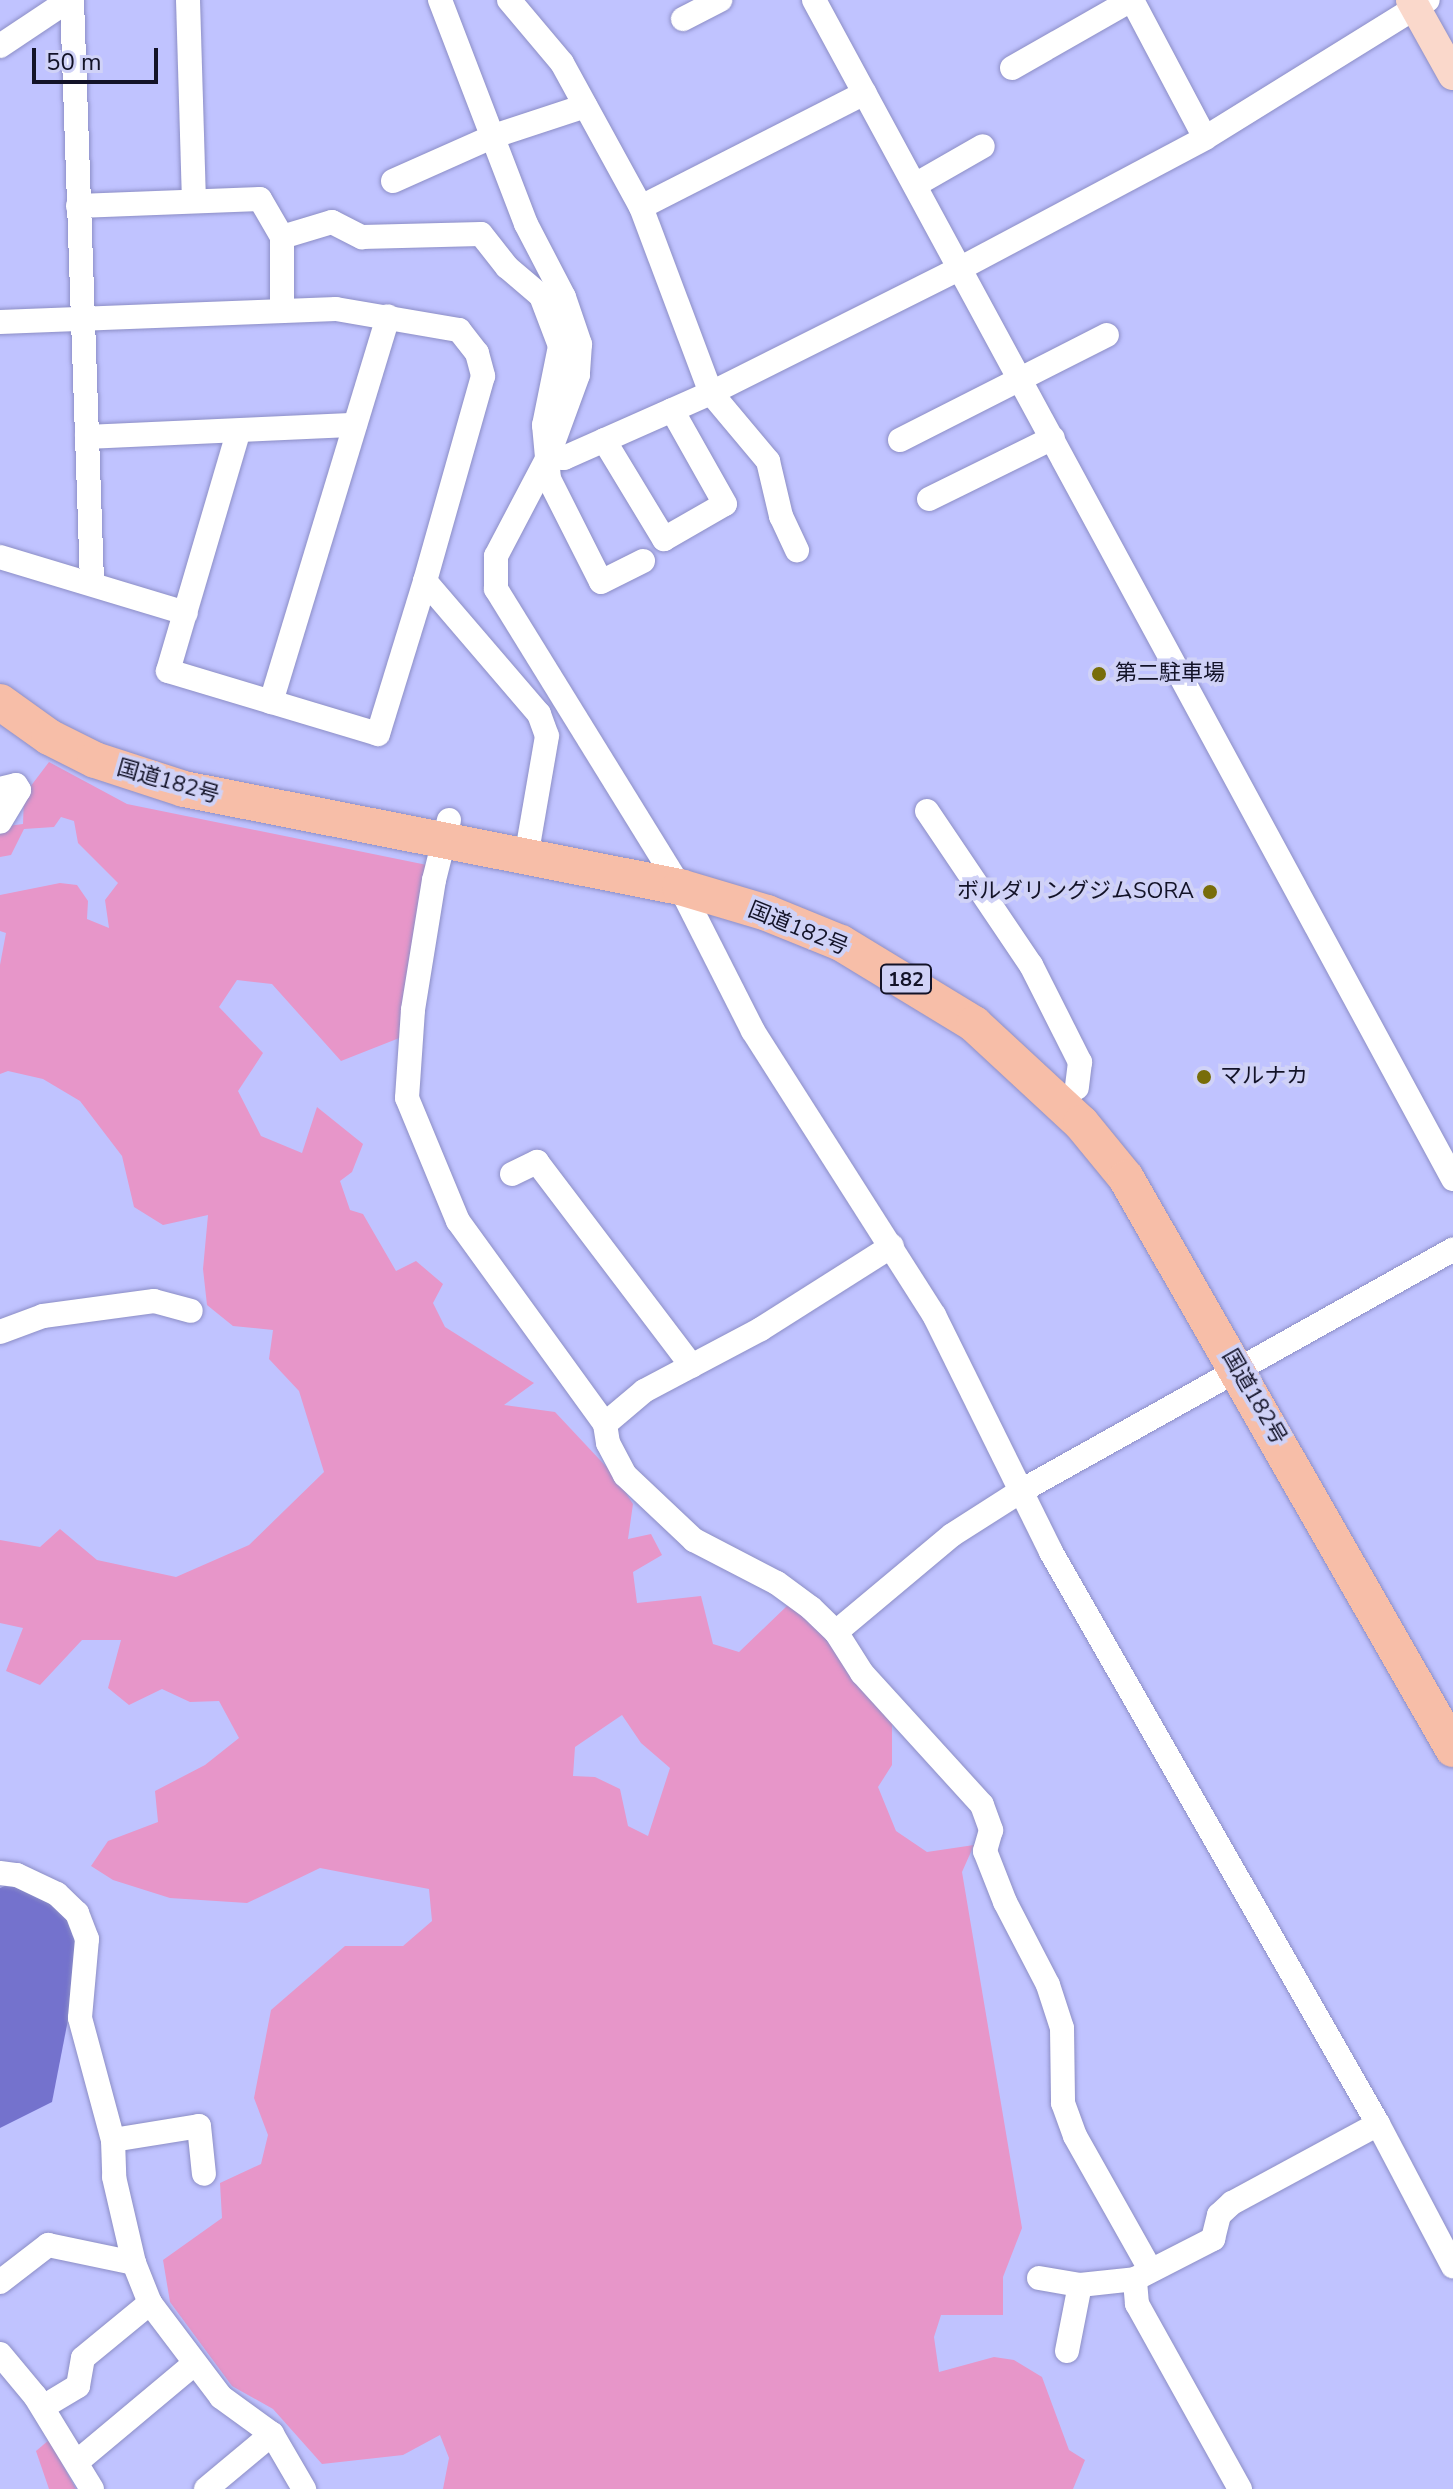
<!DOCTYPE html>
<meta charset="utf-8">
<style>
body{margin:0}
#map{position:relative;width:1453px;height:2489px;overflow:hidden;background:#c0c3ff;font-family:"Nunito Sans","Noto Sans JP",sans-serif}
div>[style]{position:absolute}
.green>*{inset:0;background:#e796c9}
.water>*{inset:0;background:#7472cd}
.roads{filter:drop-shadow(0 0 2px #8c8ec6) drop-shadow(0 0 2px #8c8ec6)}
.minor>*{height:24px;margin:-12px;padding:0 12px;transform-origin:12px;border-radius:12px;background:#fff}
.major>*{height:30px;margin:-15px;padding:0 15px;transform-origin:15px;border-radius:15px;background:#fad8cb}
.highway>*{height:36px;margin:-18px;padding:0 18px;transform-origin:18px;border-radius:18px;background:#f7bea8}
.dots>*{width:22px;height:22px;translate:-50% -50%;box-sizing:border-box;border:4px solid #d0d2f7;border-radius:50%}
span{translate:-50% -50%;white-space:nowrap;text-align:center;line-height:1.15;-webkit-text-stroke:8px #d0d2f7;paint-order:stroke}
.shield-label span{padding:2px 6px;background:#d0d2f7;border:2px solid;border-radius:6px;-webkit-text-stroke-width:0}
.shield-label{font-size:20px;color:#131328;font-weight:700}
.poi-label{font-size:22px;color:#131328}
.left{translate:0 -50%;text-align:left}
.right{translate:-100% -50%;text-align:right}
.street-label{font-size:22px;color:#131328}
.scale{position:absolute;left:32px;top:48px;width:126px;height:36px;box-sizing:border-box;border:4px solid #131328;border-top:0;padding-left:10px;font-size:24px;line-height:28px;white-space:nowrap;color:#131328;-webkit-text-stroke:6px #d0d2f7;paint-order:stroke}
</style>
<div id="map">
<div class="green">
<div style="clip-path:polygon(evenodd,49px 762px,127px 804px,427px 865px,412px 1033px,341px 1061px,272px 984px,237px 980px,219px 1007px,263px 1053px,238px 1091px,261px 1136px,302px 1153px,317px 1107px,363px 1144px,352px 1172px,340px 1181px,350px 1210px,363px 1214px,396px 1271px,416px 1261px,443px 1284px,433px 1303px,445px 1327px,534px 1383px,504px 1405px,555px 1412px,615px 1476px,633px 1504px,628px 1539px,651px 1534px,662px 1555px,633px 1572px,637px 1603px,701px 1596px,713px 1644px,739px 1652px,789px 1604px,836px 1640px,892px 1715px,892px 1765px,878px 1787px,896px 1831px,927px 1852px,974px 1845px,962px 1872px,1022px 2228px,1003px 2277px,1003px 2315px,941px 2315px,934px 2337px,939px 2372px,994px 2357px,1014px 2360px,1042px 2377px,1069px 2450px,1085px 2460px,1073px 2489px,443px 2489px,449px 2458px,440px 2435px,403px 2455px,322px 2464px,273px 2409px,232px 2386px,170px 2302px,163px 2260px,222px 2218px,220px 2183px,261px 2164px,268px 2135px,254px 2098px,271px 2010px,345px 1946px,403px 1946px,432px 1921px,429px 1889px,320px 1868px,247px 1903px,170px 1898px,113px 1880px,91px 1866px,108px 1841px,158px 1822px,155px 1791px,205px 1765px,239px 1738px,219px 1701px,190px 1702px,162px 1689px,129px 1705px,108px 1688px,121px 1640px,82px 1640px,40px 1685px,6px 1671px,23px 1628px,0 1623px,0 1540px,40px 1547px,60px 1529px,97px 1560px,176px 1577px,249px 1545px,324px 1472px,299px 1391px,269px 1359px,273px 1330px,233px 1326px,207px 1305px,203px 1269px,208px 1215px,163px 1225px,134px 1207px,122px 1156px,80px 1101px,43px 1079px,8px 1071px,0 1074px,0 965px,6px 933px,0 931px,0 895px,60px 883px,77px 885px,88px 901px,87px 919px,109px 928px,105px 900px,118px 883px,78px 843px,74px 821px,61px 817px,54px 827px,24px 829px,11px 855px,0 857px,0 827px,23px 824px,24px 795px,49px 762px,622px 1715px,641px 1743px,670px 1768px,648px 1836px,628px 1826px,620px 1789px,595px 1777px,573px 1776px,575px 1747px,622px 1715px)"></div>
<div style="clip-path:polygon(49px 2440px,76px 2489px,49px 2489px,36px 2451px)"></div>
</div>
<div class="water">
<div style="clip-path:polygon(5px 1886px,30px 1889px,65px 1913px,81px 1953px,52px 2102px,0 2128px,0 1888px)"></div>
</div>
<div class="roads">
<div class="minor">
<div style="left:72px;top:0;width:582px;rotate:88.03deg"></div>
<div style="left:188px;top:0;width:201px;rotate:88.3deg"></div>
<div style="left:440px;top:0;width:240px;rotate:69deg"></div>
<div style="left:526px;top:224px;width:82px;rotate:62.5deg"></div>
<div style="left:564px;top:297px;width:50px;rotate:71.2deg"></div>
<div style="left:580px;top:344px;width:31px;rotate:94deg"></div>
<div style="left:578px;top:375px;width:87px;rotate:110.1deg"></div>
<div style="left:548px;top:457px;width:112px;rotate:117.7deg"></div>
<div style="left:496px;top:556px;width:33px;rotate:90deg"></div>
<div style="left:496px;top:589px;width:350px;rotate:58.3deg"></div>
<div style="left:680px;top:887px;width:161px;rotate:63.1deg"></div>
<div style="left:753px;top:1031px;width:337px;rotate:57.5deg"></div>
<div style="left:934px;top:1315px;width:264px;rotate:63.7deg"></div>
<div style="left:1051px;top:1552px;width:659px;rotate:60.24deg"></div>
<div style="left:1378px;top:2124px;width:161px;rotate:62.2deg"></div>
<div style="left:509px;top:0;width:82px;rotate:49.9deg"></div>
<div style="left:562px;top:63px;width:164px;rotate:61.3deg"></div>
<div style="left:641px;top:207px;width:199px;rotate:69.4deg"></div>
<div style="left:711px;top:393px;width:89px;rotate:50deg"></div>
<div style="left:768px;top:461px;width:57px;rotate:76.7deg"></div>
<div style="left:781px;top:516px;width:38px;rotate:65deg"></div>
<div style="left:814px;top:0;width:1341px;rotate:61.54deg"></div>
<div style="left:1132px;top:0;width:156px;rotate:62.1deg"></div>
<div style="left:683px;top:19px;width:42px;rotate:-27.2deg"></div>
<div style="left:0;top:46px;width:83px;rotate:-33.7deg"></div>
<div style="left:1012px;top:68px;width:137px;rotate:-29.7deg"></div>
<div style="left:393px;top:181px;width:111px;rotate:-24deg"></div>
<div style="left:494px;top:136px;width:96px;rotate:-18.2deg"></div>
<div style="left:915px;top:185px;width:78px;rotate:-29.8deg"></div>
<div style="left:78px;top:206px;width:182px;rotate:-2.2deg"></div>
<div style="left:260px;top:199px;width:44px;rotate:59.9deg"></div>
<div style="left:282px;top:237px;width:74px;rotate:90deg"></div>
<div style="left:641px;top:207px;width:251px;rotate:-27deg"></div>
<div style="left:282px;top:237px;width:52px;rotate:-16.7deg"></div>
<div style="left:332px;top:222px;width:34px;rotate:27deg"></div>
<div style="left:362px;top:237px;width:119px;rotate:-1.4deg"></div>
<div style="left:481px;top:234px;width:42px;rotate:51.8deg"></div>
<div style="left:507px;top:267px;width:45px;rotate:40.5deg"></div>
<div style="left:541px;top:296px;width:53px;rotate:69.2deg"></div>
<div style="left:560px;top:346px;width:81px;rotate:101.4deg"></div>
<div style="left:544px;top:425px;width:54px;rotate:84.7deg"></div>
<div style="left:549px;top:479px;width:115px;rotate:63.2deg"></div>
<div style="left:601px;top:582px;width:47px;rotate:-26.6deg"></div>
<div style="left:0;top:322px;width:336px;rotate:-2.2deg"></div>
<div style="left:336px;top:309px;width:125px;rotate:9.7deg"></div>
<div style="left:459px;top:330px;width:29px;rotate:52deg"></div>
<div style="left:477px;top:353px;width:24px;rotate:75deg"></div>
<div style="left:483px;top:376px;width:213px;rotate:105.8deg"></div>
<div style="left:425px;top:581px;width:175px;rotate:49.4deg"></div>
<div style="left:539px;top:714px;width:23px;rotate:70deg"></div>
<div style="left:547px;top:736px;width:124px;rotate:99.8deg"></div>
<div style="left:238px;top:433px;width:248px;rotate:106.4deg"></div>
<div style="left:168px;top:671px;width:219px;rotate:16.7deg"></div>
<div style="left:378px;top:734px;width:160px;rotate:-72.9deg"></div>
<div style="left:87px;top:437px;width:268px;rotate:-2.6deg"></div>
<div style="left:604px;top:440px;width:116px;rotate:58.8deg"></div>
<div style="left:664px;top:539px;width:70px;rotate:-29.8deg"></div>
<div style="left:725px;top:504px;width:108px;rotate:-119.4deg"></div>
<div style="left:900px;top:440px;width:232px;rotate:-26.9deg"></div>
<div style="left:548px;top:457px;width:16px;rotate:4deg"></div>
<div style="left:564px;top:458px;width:161px;rotate:-23.9deg"></div>
<div style="left:711px;top:393px;width:280px;rotate:-26.6deg"></div>
<div style="left:961px;top:268px;width:276px;rotate:-28deg"></div>
<div style="left:1205px;top:138px;width:262px;rotate:-31.8deg"></div>
<div style="left:929px;top:499px;width:138px;rotate:-26.2deg"></div>
<div style="left:0;top:557px;width:194px;rotate:16.8deg"></div>
<div style="left:271px;top:702px;width:403px;rotate:-73.1deg"></div>
<div style="left:0;top:789px;width:16px;rotate:-14deg"></div>
<div style="left:16px;top:785px;width:6px;rotate:59deg"></div>
<div style="left:19px;top:790px;width:37px;rotate:121deg"></div>
<div style="left:927px;top:811px;width:186px;rotate:56deg"></div>
<div style="left:1031px;top:965px;width:109px;rotate:63.2deg"></div>
<div style="left:1080px;top:1062px;width:26px;rotate:97deg"></div>
<div style="left:449px;top:820px;width:62px;rotate:104deg"></div>
<div style="left:434px;top:880px;width:132px;rotate:99.2deg"></div>
<div style="left:413px;top:1010px;width:88px;rotate:93.9deg"></div>
<div style="left:407px;top:1098px;width:133px;rotate:67.5deg"></div>
<div style="left:458px;top:1221px;width:251px;rotate:54.1deg"></div>
<div style="left:605px;top:1424px;width:19px;rotate:81deg"></div>
<div style="left:608px;top:1443px;width:36px;rotate:62deg"></div>
<div style="left:625px;top:1475px;width:95px;rotate:43.3deg"></div>
<div style="left:694px;top:1540px;width:93px;rotate:27.4deg"></div>
<div style="left:777px;top:1583px;width:42px;rotate:36.3deg"></div>
<div style="left:811px;top:1608px;width:35px;rotate:44deg"></div>
<div style="left:836px;top:1632px;width:49px;rotate:57.6deg"></div>
<div style="left:862px;top:1673px;width:178px;rotate:47.7deg"></div>
<div style="left:982px;top:1805px;width:27px;rotate:70deg"></div>
<div style="left:991px;top:1830px;width:22px;rotate:106deg"></div>
<div style="left:985px;top:1851px;width:55px;rotate:68.6deg"></div>
<div style="left:1005px;top:1902px;width:93px;rotate:62.6deg"></div>
<div style="left:1048px;top:1985px;width:45px;rotate:72deg"></div>
<div style="left:1062px;top:2028px;width:75px;rotate:89.2deg"></div>
<div style="left:1063px;top:2103px;width:35px;rotate:70deg"></div>
<div style="left:1075px;top:2136px;width:153px;rotate:60.6deg"></div>
<div style="left:512px;top:1174px;width:28px;rotate:-26deg"></div>
<div style="left:537px;top:1162px;width:256px;rotate:52.8deg"></div>
<div style="left:0;top:1332px;width:46px;rotate:-20.4deg"></div>
<div style="left:43px;top:1316px;width:112px;rotate:-7.7deg"></div>
<div style="left:154px;top:1301px;width:38px;rotate:15deg"></div>
<div style="left:605px;top:1424px;width:51px;rotate:-40.2deg"></div>
<div style="left:644px;top:1391px;width:132px;rotate:-27.9deg"></div>
<div style="left:761px;top:1329px;width:155px;rotate:-32.4deg"></div>
<div style="left:836px;top:1632px;width:151px;rotate:-39.9deg"></div>
<div style="left:952px;top:1535px;width:82px;rotate:-32.5deg"></div>
<div style="left:1021px;top:1491px;width:495px;rotate:-29.2deg"></div>
<div style="left:0;top:1873px;width:17px;rotate:7deg"></div>
<div style="left:17px;top:1875px;width:44px;rotate:25.4deg"></div>
<div style="left:57px;top:1894px;width:28px;rotate:44deg"></div>
<div style="left:77px;top:1913px;width:28px;rotate:69deg"></div>
<div style="left:87px;top:1939px;width:79px;rotate:95.1deg"></div>
<div style="left:80px;top:2018px;width:126px;rotate:74.9deg"></div>
<div style="left:113px;top:2140px;width:37px;rotate:88deg"></div>
<div style="left:114px;top:2177px;width:88px;rotate:76.9deg"></div>
<div style="left:134px;top:2263px;width:43px;rotate:68.2deg"></div>
<div style="left:150px;top:2303px;width:118px;rotate:52.9deg"></div>
<div style="left:221px;top:2397px;width:63px;rotate:36deg"></div>
<div style="left:272px;top:2434px;width:64px;rotate:59.8deg"></div>
<div style="left:113px;top:2140px;width:87px;rotate:-9.2deg"></div>
<div style="left:199px;top:2126px;width:48px;rotate:84.1deg"></div>
<div style="left:1039px;top:2278px;width:42px;rotate:9.7deg"></div>
<div style="left:0;top:2282px;width:61px;rotate:-37.6deg"></div>
<div style="left:48px;top:2245px;width:88px;rotate:11.8deg"></div>
<div style="left:1067px;top:2351px;width:67px;rotate:-78.9deg"></div>
<div style="left:1080px;top:2285px;width:55px;rotate:-6.2deg"></div>
<div style="left:0;top:2354px;width:55px;rotate:50.2deg"></div>
<div style="left:35px;top:2396px;width:109px;rotate:58.5deg"></div>
<div style="left:43px;top:2407px;width:41px;rotate:-31deg"></div>
<div style="left:78px;top:2386px;width:28px;rotate:-80deg"></div>
<div style="left:83px;top:2358px;width:87px;rotate:-39.4deg"></div>
<div style="left:78px;top:2461px;width:150px;rotate:-39.9deg"></div>
<div style="left:206px;top:2489px;width:86px;rotate:-39.8deg"></div>
<div style="left:1240px;top:2489px;width:212px;rotate:-119.1deg"></div>
<div style="left:1137px;top:2304px;width:25px;rotate:-95deg"></div>
<div style="left:1135px;top:2279px;width:88px;rotate:-27.1deg"></div>
<div style="left:1213px;top:2239px;width:25px;rotate:-76deg"></div>
<div style="left:1219px;top:2215px;width:18px;rotate:-43deg"></div>
<div style="left:1232px;top:2203px;width:166px;rotate:-28.4deg"></div>
</div>
<div class="major">
<div style="left:1411px;top:0;width:86px;rotate:60.8deg"></div>
</div>
<div class="highway">
<div style="left:0;top:702px;width:60px;rotate:35.5deg"></div>
<div style="left:49px;top:737px;width:51px;rotate:26.6deg"></div>
<div style="left:95px;top:760px;width:94px;rotate:18deg"></div>
<div style="left:184px;top:789px;width:506px;rotate:11.18deg"></div>
<div style="left:680px;top:887px;width:91px;rotate:16.6deg"></div>
<div style="left:767px;top:913px;width:80px;rotate:22.1deg"></div>
<div style="left:841px;top:943px;width:156px;rotate:31.3deg"></div>
<div style="left:974px;top:1024px;width:146px;rotate:42.8deg"></div>
<div style="left:1081px;top:1123px;width:71px;rotate:50.7deg"></div>
<div style="left:1126px;top:1178px;width:658px;rotate:60.2deg"></div>
</div>
</div>
<div class="dots">
<div style="left:1099px;top:674px;background:#786d09"></div>
<div style="left:1210px;top:892px;background:#786d09"></div>
<div style="left:1204px;top:1077px;background:#786d09"></div>
</div>
<div class="shield-label">
<span style="left:906px;top:979px">182</span>
</div>
<div class="poi-label">
<span class="left" style="left:1115px;top:674px">第二駐車場</span>
<span class="right" style="left:1194px;top:892px">ボルダリングジムSORA</span>
<span class="left" style="left:1220px;top:1077px">マルナカ</span>
</div>
<div class="street-label">
<span style="left:168px;top:782px;rotate:16deg">国道182号</span>
<span style="left:798px;top:929px;rotate:22deg">国道182号</span>
<span style="left:1254px;top:1397px;rotate:60deg">国道182号</span>
</div>
<div class="scale">50 m</div>
</div>
